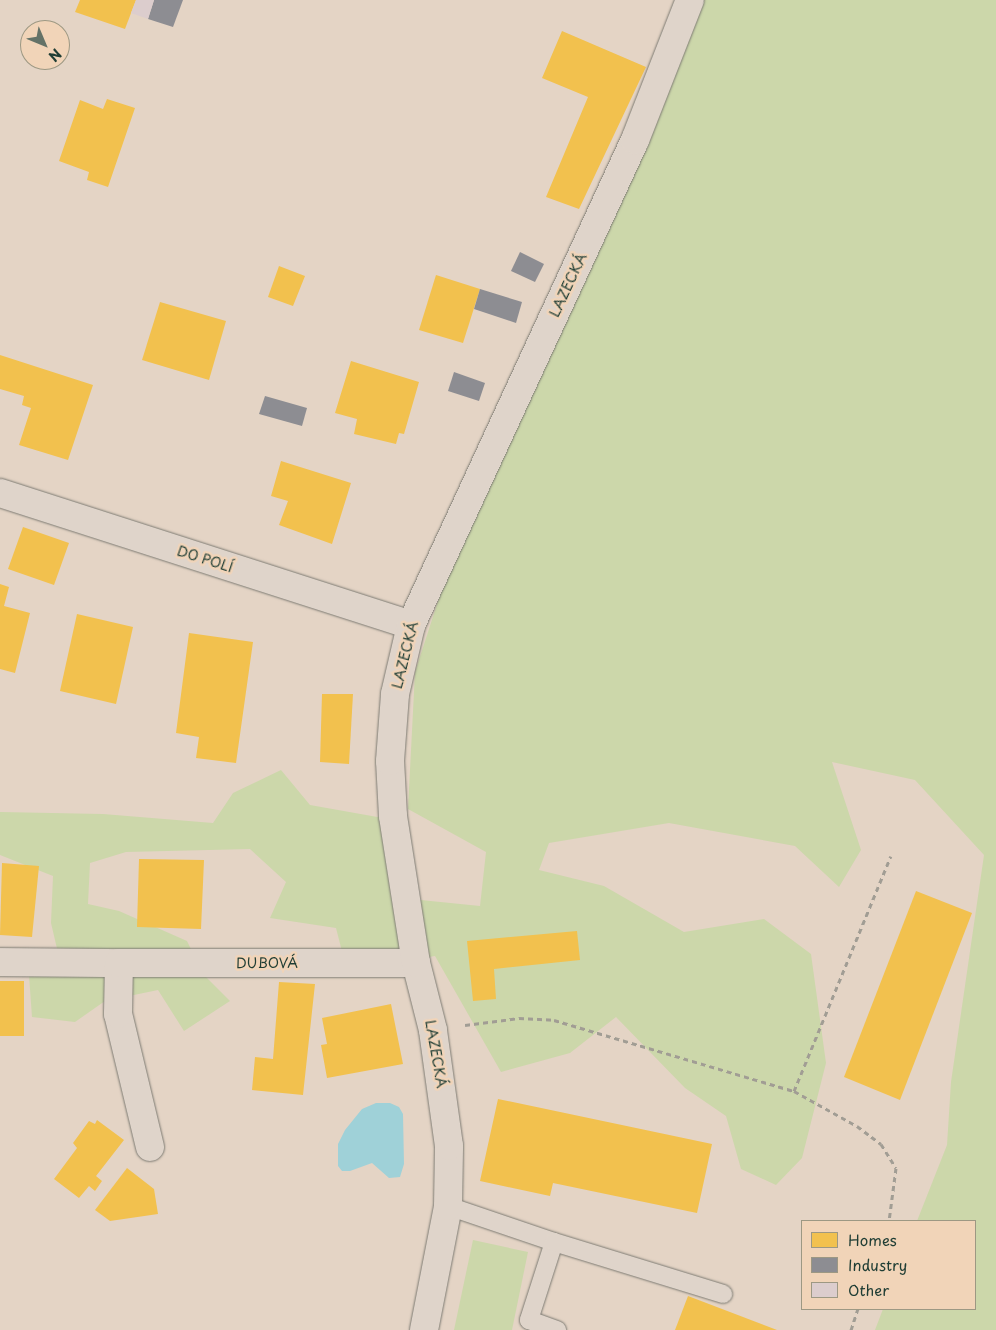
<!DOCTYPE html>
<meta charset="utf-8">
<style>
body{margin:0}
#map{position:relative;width:996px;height:1330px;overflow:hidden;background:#e4d4c5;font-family:"Playpen Sans",sans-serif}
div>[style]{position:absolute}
.green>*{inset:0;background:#ccd7aa}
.water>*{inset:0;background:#9fd1d8}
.homes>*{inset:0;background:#f2c14e}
.industry>*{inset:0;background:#8d8d92}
.building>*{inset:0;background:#dccdcd}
.path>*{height:3px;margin-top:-1.5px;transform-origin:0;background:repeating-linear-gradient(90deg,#a19d94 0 5px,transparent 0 9px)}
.roads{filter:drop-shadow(0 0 1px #7d7b73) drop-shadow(0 0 1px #7d7b73)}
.lane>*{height:18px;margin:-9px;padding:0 9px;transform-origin:9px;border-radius:9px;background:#dfd4ca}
.street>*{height:28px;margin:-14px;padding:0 14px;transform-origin:14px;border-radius:14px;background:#dfd4ca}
.secondary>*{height:28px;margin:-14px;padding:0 14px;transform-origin:14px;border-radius:14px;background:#dfd4ca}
span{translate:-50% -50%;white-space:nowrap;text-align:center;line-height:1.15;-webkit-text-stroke:5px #f1d4b8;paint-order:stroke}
.street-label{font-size:14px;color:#1f3d34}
.legend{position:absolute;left:801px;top:1220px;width:175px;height:90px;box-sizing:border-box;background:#f1d4b8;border:1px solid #9d9883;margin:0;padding:6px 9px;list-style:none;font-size:15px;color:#1f3d34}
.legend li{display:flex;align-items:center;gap:10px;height:25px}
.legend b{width:25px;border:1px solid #9d9883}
.north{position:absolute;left:20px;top:20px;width:50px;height:50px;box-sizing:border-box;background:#f1d4b8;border:1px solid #9d9883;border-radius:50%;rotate:135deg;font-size:14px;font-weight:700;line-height:20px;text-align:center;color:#1f3d34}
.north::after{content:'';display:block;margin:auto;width:18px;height:22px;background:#647267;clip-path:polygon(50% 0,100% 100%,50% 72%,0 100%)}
</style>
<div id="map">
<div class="green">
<div style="clip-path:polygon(699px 0,996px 0,996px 1330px,875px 1330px,883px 1309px,975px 1309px,975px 1221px,917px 1221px,947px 1145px,951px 1082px,984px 855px,915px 780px,832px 762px,861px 850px,839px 887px,795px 846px,669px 823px,549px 843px,539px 870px,604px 886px,684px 932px,764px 919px,811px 954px,826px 1063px,802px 1158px,776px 1185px,741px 1169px,726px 1116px,685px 1088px,616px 1017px,570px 1053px,501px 1072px,435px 956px,347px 971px,336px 928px,270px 918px,286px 882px,250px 849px,126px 852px,90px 863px,88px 904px,119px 911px,187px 941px,203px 974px,230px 1001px,184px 1031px,158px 990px,105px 1001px,75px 1022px,32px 1017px,29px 975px,63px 974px,51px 923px,53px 876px,0 855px,0 812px,103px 814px,213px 823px,233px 793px,281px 770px,310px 805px,383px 818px,391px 897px,480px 906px,486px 852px,408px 809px,415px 672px,455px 549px)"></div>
<div style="clip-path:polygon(473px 1240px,528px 1252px,512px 1330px,454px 1330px)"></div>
</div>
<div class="water">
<div style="clip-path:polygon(376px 1103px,390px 1103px,399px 1107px,403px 1114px,404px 1164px,400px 1177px,389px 1178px,372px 1163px,350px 1171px,342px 1171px,338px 1166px,338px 1144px,345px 1130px,362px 1109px)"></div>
</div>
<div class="homes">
<div style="clip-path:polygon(80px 0,136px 0,125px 29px,75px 12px)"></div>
<div style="clip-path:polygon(562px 31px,646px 67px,579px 209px,546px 197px,588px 97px,542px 78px)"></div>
<div style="clip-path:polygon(107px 99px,135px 108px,108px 187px,87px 180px,89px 172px,59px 161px,80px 100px,103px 109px)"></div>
<div style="clip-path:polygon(279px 266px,305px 276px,293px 306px,268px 297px)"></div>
<div style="clip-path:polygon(436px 275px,480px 289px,463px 343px,419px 330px)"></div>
<div style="clip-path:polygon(160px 302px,226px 321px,209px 380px,142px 360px)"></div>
<div style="clip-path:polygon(0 355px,93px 385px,68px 460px,19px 445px,31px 408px,22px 405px,24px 396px,0 389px)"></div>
<div style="clip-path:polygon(351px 361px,419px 382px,404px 434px,399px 433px,396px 444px,354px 434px,357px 419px,335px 413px)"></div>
<div style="clip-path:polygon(281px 461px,351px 483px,332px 544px,279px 525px,288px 501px,271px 496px)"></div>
<div style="clip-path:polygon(23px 527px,69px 543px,54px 585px,8px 569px)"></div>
<div style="clip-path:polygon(0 584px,9px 587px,4px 606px,30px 613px,15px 673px,0 669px)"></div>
<div style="clip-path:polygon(77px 614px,133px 627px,116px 704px,60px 691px)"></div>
<div style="clip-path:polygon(189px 633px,253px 642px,236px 763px,196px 758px,199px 737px,176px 733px)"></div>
<div style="clip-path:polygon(322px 694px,353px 694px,349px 764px,320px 762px)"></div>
<div style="clip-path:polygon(139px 859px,204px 860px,201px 929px,137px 927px)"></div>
<div style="clip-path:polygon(2px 863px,39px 866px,32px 937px,0 935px)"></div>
<div style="clip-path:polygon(916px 891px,972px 913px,900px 1100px,844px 1077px)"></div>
<div style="clip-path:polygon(577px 931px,580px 960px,494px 969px,496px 999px,473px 1001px,467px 941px)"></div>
<div style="clip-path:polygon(0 981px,24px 981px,24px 1036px,0 1036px)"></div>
<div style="clip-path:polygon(279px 982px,315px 984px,303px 1095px,252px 1090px,255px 1057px,273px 1059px)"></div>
<div style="clip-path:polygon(391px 1004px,403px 1064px,327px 1078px,321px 1045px,327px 1044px,322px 1018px)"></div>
<div style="clip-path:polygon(498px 1099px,712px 1144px,697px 1213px,553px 1183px,550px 1196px,480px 1181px)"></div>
<div style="clip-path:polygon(97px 1120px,124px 1140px,96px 1176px,102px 1181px,95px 1191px,89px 1186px,79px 1198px,54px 1179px,77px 1148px,73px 1143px,89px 1121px,95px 1124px)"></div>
<div style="clip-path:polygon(127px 1168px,154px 1189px,158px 1214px,110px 1221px,95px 1210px)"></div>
<div style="clip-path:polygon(688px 1296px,777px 1330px,675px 1330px)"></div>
</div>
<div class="industry">
<div style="clip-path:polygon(154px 0,183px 0,173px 27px,148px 19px)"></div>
<div style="clip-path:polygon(520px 252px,544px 264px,535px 282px,511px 271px)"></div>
<div style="clip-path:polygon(480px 289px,522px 302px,516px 323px,474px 309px)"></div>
<div style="clip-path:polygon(454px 372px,485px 383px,479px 401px,448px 391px)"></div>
<div style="clip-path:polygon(265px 396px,307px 408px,302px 426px,259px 414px)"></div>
</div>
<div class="building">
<div style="clip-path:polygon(136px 0,154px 0,148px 19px,131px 13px)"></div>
</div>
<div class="path">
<div style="left:465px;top:1025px;width:54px;rotate:-7.4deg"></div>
<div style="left:519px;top:1018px;width:35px;rotate:3deg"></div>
<div style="left:554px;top:1020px;width:250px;rotate:16.5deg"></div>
<div style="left:794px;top:1091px;width:72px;rotate:29.1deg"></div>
<div style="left:857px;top:1126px;width:30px;rotate:37deg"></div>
<div style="left:881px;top:1144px;width:28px;rotate:58deg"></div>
<div style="left:896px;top:1168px;width:53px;rotate:97.5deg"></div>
<div style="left:794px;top:1091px;width:254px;rotate:-67.6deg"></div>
<div style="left:851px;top:1330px;width:22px;rotate:-72deg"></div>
</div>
<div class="roads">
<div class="lane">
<div style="left:448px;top:1206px;width:112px;rotate:18.8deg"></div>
<div style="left:554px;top:1242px;width:82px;rotate:107.8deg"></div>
<div style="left:529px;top:1320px;width:30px;rotate:20deg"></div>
<div style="left:554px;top:1242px;width:177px;rotate:17.1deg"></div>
</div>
<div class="street">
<div style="left:0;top:493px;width:432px;rotate:17.8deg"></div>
<div style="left:0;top:962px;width:119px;rotate:0.5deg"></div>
<div style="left:150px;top:1147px;width:137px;rotate:-103.5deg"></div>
<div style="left:118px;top:1014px;width:51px;rotate:-88.9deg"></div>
<div style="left:119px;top:963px;width:297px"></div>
</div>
<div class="secondary">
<div style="left:424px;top:1330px;width:126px;rotate:-79deg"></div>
<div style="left:448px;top:1206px;width:60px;rotate:-89deg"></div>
<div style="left:449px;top:1146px;width:117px;rotate:-97.9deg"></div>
<div style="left:433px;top:1030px;width:69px;rotate:-104.2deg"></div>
<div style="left:416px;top:963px;width:149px;rotate:-98.9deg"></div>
<div style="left:393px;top:816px;width:55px;rotate:-93.1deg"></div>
<div style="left:390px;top:761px;width:67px;rotate:-85.7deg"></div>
<div style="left:395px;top:694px;width:71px;rotate:-76.9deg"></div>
<div style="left:411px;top:625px;width:534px;rotate:-65.21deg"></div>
<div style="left:635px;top:140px;width:150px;rotate:-68.6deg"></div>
</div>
</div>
<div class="street-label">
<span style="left:568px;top:285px;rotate:-65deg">LAZECKÁ</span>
<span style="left:205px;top:559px;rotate:18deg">DO POLÍ</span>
<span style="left:405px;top:655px;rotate:-76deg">LAZECKÁ</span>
<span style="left:267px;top:963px">DUBOVÁ</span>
<span style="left:436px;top:1054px;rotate:80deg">LAZECKÁ</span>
</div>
<ul class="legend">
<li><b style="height:14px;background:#f2c14e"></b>Homes</li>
<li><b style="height:14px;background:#8d8d92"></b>Industry</li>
<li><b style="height:14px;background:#dccdcd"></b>Other</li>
</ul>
<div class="north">N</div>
</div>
